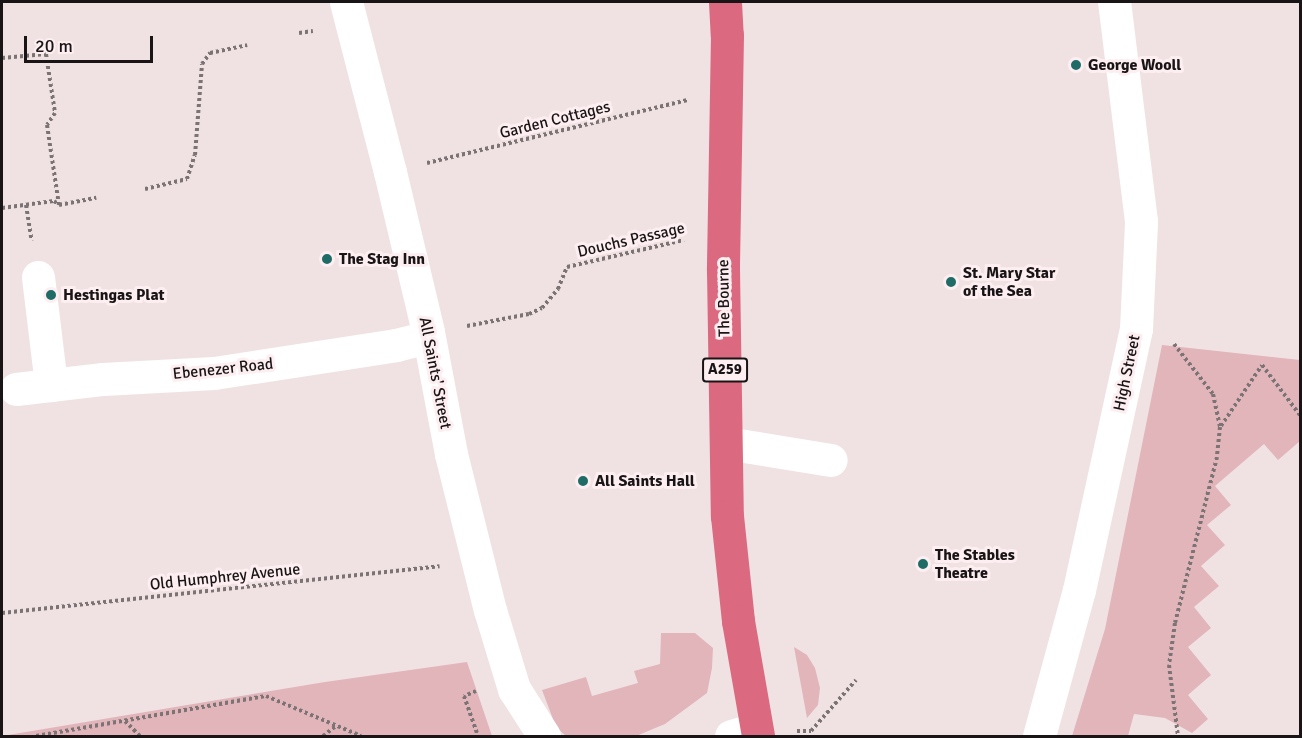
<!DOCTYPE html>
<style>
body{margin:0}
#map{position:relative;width:1302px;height:738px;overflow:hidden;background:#f0e2e3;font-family:Signika,sans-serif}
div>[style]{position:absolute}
.green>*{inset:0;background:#e1b5ba}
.path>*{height:4px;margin-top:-2px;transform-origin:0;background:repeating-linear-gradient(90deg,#7c7374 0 3px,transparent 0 6px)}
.minor>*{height:33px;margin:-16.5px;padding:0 16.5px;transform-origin:16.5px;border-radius:16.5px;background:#fff}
.highway>*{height:33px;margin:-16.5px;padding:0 16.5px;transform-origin:16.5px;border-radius:16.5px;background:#db697f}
.dots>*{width:16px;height:16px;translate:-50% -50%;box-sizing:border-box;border:3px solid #fdeff1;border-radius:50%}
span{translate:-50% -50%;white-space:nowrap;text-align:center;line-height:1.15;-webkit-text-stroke:6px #fdeff1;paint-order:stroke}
.shield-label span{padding:2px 4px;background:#fdeff1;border:2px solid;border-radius:4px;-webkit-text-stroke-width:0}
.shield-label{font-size:15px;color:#191415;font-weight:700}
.poi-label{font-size:16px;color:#191415;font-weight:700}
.left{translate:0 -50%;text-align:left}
.street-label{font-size:16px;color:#191415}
.frame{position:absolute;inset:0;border:3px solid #191415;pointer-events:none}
.scale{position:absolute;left:24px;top:36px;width:129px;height:27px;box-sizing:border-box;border:3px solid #191415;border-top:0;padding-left:8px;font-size:18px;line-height:21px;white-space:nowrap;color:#191415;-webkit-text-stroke:4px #fdeff1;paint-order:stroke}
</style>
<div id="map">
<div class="green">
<div style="clip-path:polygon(1162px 345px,1300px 360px,1300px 441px,1278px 460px,1264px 444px,1215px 486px,1231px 505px,1207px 525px,1225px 545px,1201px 566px,1219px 586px,1194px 607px,1211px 628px,1188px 647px,1211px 675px,1188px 695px,1208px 719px,1192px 733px,1165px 718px,1134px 714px,1128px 736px,1072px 736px,1105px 629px)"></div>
<div style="clip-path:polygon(661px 633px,695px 633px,713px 648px,712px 668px,707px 693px,665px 724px,636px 736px,566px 736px,556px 727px,542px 690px,586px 677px,592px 696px,638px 683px,634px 671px,660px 664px)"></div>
<div style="clip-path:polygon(794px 647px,807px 655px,815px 668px,820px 688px,818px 705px,807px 718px)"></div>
<div style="clip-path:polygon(467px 662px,492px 736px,2px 736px,325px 682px)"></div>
</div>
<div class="path">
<div style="left:299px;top:33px;width:14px;rotate:-8deg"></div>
<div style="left:2px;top:58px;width:44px;rotate:-5.2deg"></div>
<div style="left:46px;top:54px;width:60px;rotate:81.3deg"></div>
<div style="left:55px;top:113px;width:14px;rotate:124deg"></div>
<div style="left:47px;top:125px;width:81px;rotate:81.5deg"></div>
<div style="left:427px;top:163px;width:268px;rotate:-13.6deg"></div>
<div style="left:145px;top:189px;width:43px;rotate:-13.4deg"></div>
<div style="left:187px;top:179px;width:25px;rotate:-72deg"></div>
<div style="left:195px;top:155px;width:91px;rotate:-85.6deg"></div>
<div style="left:202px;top:64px;width:14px;rotate:-54deg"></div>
<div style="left:210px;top:53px;width:38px;rotate:-12deg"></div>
<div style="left:26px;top:205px;width:36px;rotate:81deg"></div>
<div style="left:2px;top:208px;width:52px;rotate:-7.7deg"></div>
<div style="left:54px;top:201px;width:6px;rotate:39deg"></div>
<div style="left:59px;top:205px;width:38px;rotate:-11deg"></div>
<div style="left:467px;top:326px;width:63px;rotate:-11deg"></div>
<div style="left:529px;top:314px;width:14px;rotate:-25deg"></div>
<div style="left:542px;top:308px;width:25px;rotate:-50deg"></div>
<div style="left:558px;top:289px;width:24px;rotate:-68deg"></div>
<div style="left:567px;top:267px;width:120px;rotate:-13deg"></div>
<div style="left:1174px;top:344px;width:63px;rotate:52deg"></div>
<div style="left:1213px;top:394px;width:34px;rotate:78deg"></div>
<div style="left:1220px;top:427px;width:30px;rotate:96deg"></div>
<div style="left:1217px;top:457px;width:171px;rotate:104.2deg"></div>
<div style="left:1175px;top:623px;width:42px;rotate:98.1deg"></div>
<div style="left:1169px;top:665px;width:72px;rotate:82.8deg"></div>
<div style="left:1221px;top:426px;width:73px;rotate:-56.1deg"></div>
<div style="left:1262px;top:365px;width:63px;rotate:52.8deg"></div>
<div style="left:2px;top:613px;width:440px;rotate:-6.1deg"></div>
<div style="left:476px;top:691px;width:13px;rotate:157deg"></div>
<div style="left:464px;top:696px;width:42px;rotate:70.7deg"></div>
<div style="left:125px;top:721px;width:21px;rotate:45deg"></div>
<div style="left:797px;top:731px;width:14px"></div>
<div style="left:811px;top:731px;width:68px;rotate:-48.6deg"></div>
<div style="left:36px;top:736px;width:233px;rotate:-9.9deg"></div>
<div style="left:266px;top:696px;width:103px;rotate:22.8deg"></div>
<div style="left:323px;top:736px;width:16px;rotate:-38deg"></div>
</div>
<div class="minor">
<div style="left:346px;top:2px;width:176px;rotate:75.5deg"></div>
<div style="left:390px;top:172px;width:164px;rotate:76.6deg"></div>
<div style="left:428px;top:332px;width:124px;rotate:79.3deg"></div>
<div style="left:451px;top:454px;width:161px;rotate:76deg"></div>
<div style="left:490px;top:610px;width:83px;rotate:73.1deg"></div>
<div style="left:514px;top:689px;width:56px;rotate:57.4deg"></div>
<div style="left:38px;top:277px;width:109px;rotate:83.1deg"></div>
<div style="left:16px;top:389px;width:88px;rotate:-6.6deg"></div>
<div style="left:103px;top:379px;width:111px;rotate:-3.1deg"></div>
<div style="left:214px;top:373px;width:184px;rotate:-8.7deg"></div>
<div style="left:396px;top:345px;width:33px;rotate:-14deg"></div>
<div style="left:726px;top:443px;width:106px;rotate:9.2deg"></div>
<div style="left:731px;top:736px;width:26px;rotate:-16deg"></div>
<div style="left:1039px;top:736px;width:151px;rotate:-74.7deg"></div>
<div style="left:1079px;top:590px;width:267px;rotate:-77.7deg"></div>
<div style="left:1136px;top:329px;width:108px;rotate:-87.3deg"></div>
<div style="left:1141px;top:221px;width:221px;rotate:-97deg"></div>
</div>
<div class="highway">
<div style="left:725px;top:2px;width:33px;rotate:87deg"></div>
<div style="left:727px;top:35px;width:235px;rotate:91deg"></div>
<div style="left:723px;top:270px;width:246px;rotate:89.1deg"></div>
<div style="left:727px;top:516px;width:106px;rotate:84deg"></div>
<div style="left:738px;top:621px;width:117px;rotate:80.1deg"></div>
</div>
<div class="dots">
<div style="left:1076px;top:65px;background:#1f6b66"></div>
<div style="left:327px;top:259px;background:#1f6b66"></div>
<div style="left:951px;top:282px;background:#1f6b66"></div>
<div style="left:51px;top:295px;background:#1f6b66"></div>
<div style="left:583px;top:481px;background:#1f6b66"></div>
<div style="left:923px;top:564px;background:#1f6b66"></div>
</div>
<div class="shield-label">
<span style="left:725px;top:370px">A259</span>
</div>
<div class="poi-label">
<span class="left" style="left:1088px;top:65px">George Wooll</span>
<span class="left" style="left:339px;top:259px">The Stag Inn</span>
<span class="left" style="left:963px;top:282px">St. Mary Star<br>of the Sea</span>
<span class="left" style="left:63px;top:295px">Hestingas Plat</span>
<span class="left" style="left:595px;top:481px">All Saints Hall</span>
<span class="left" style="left:935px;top:564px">The Stables<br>Theatre</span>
</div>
<div class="street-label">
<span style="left:555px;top:120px;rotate:-14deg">Garden Cottages</span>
<span style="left:631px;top:240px;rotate:-13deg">Douchs Passage</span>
<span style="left:724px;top:298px;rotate:-91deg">The Bourne</span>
<span style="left:223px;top:369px;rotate:-6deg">Ebenezer Road</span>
<span style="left:435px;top:373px;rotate:79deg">All Saints' Street</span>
<span style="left:1127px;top:373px;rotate:-78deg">High Street</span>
<span style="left:225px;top:577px;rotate:-6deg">Old Humphrey Avenue</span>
</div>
<div class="frame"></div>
<div class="scale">20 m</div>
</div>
